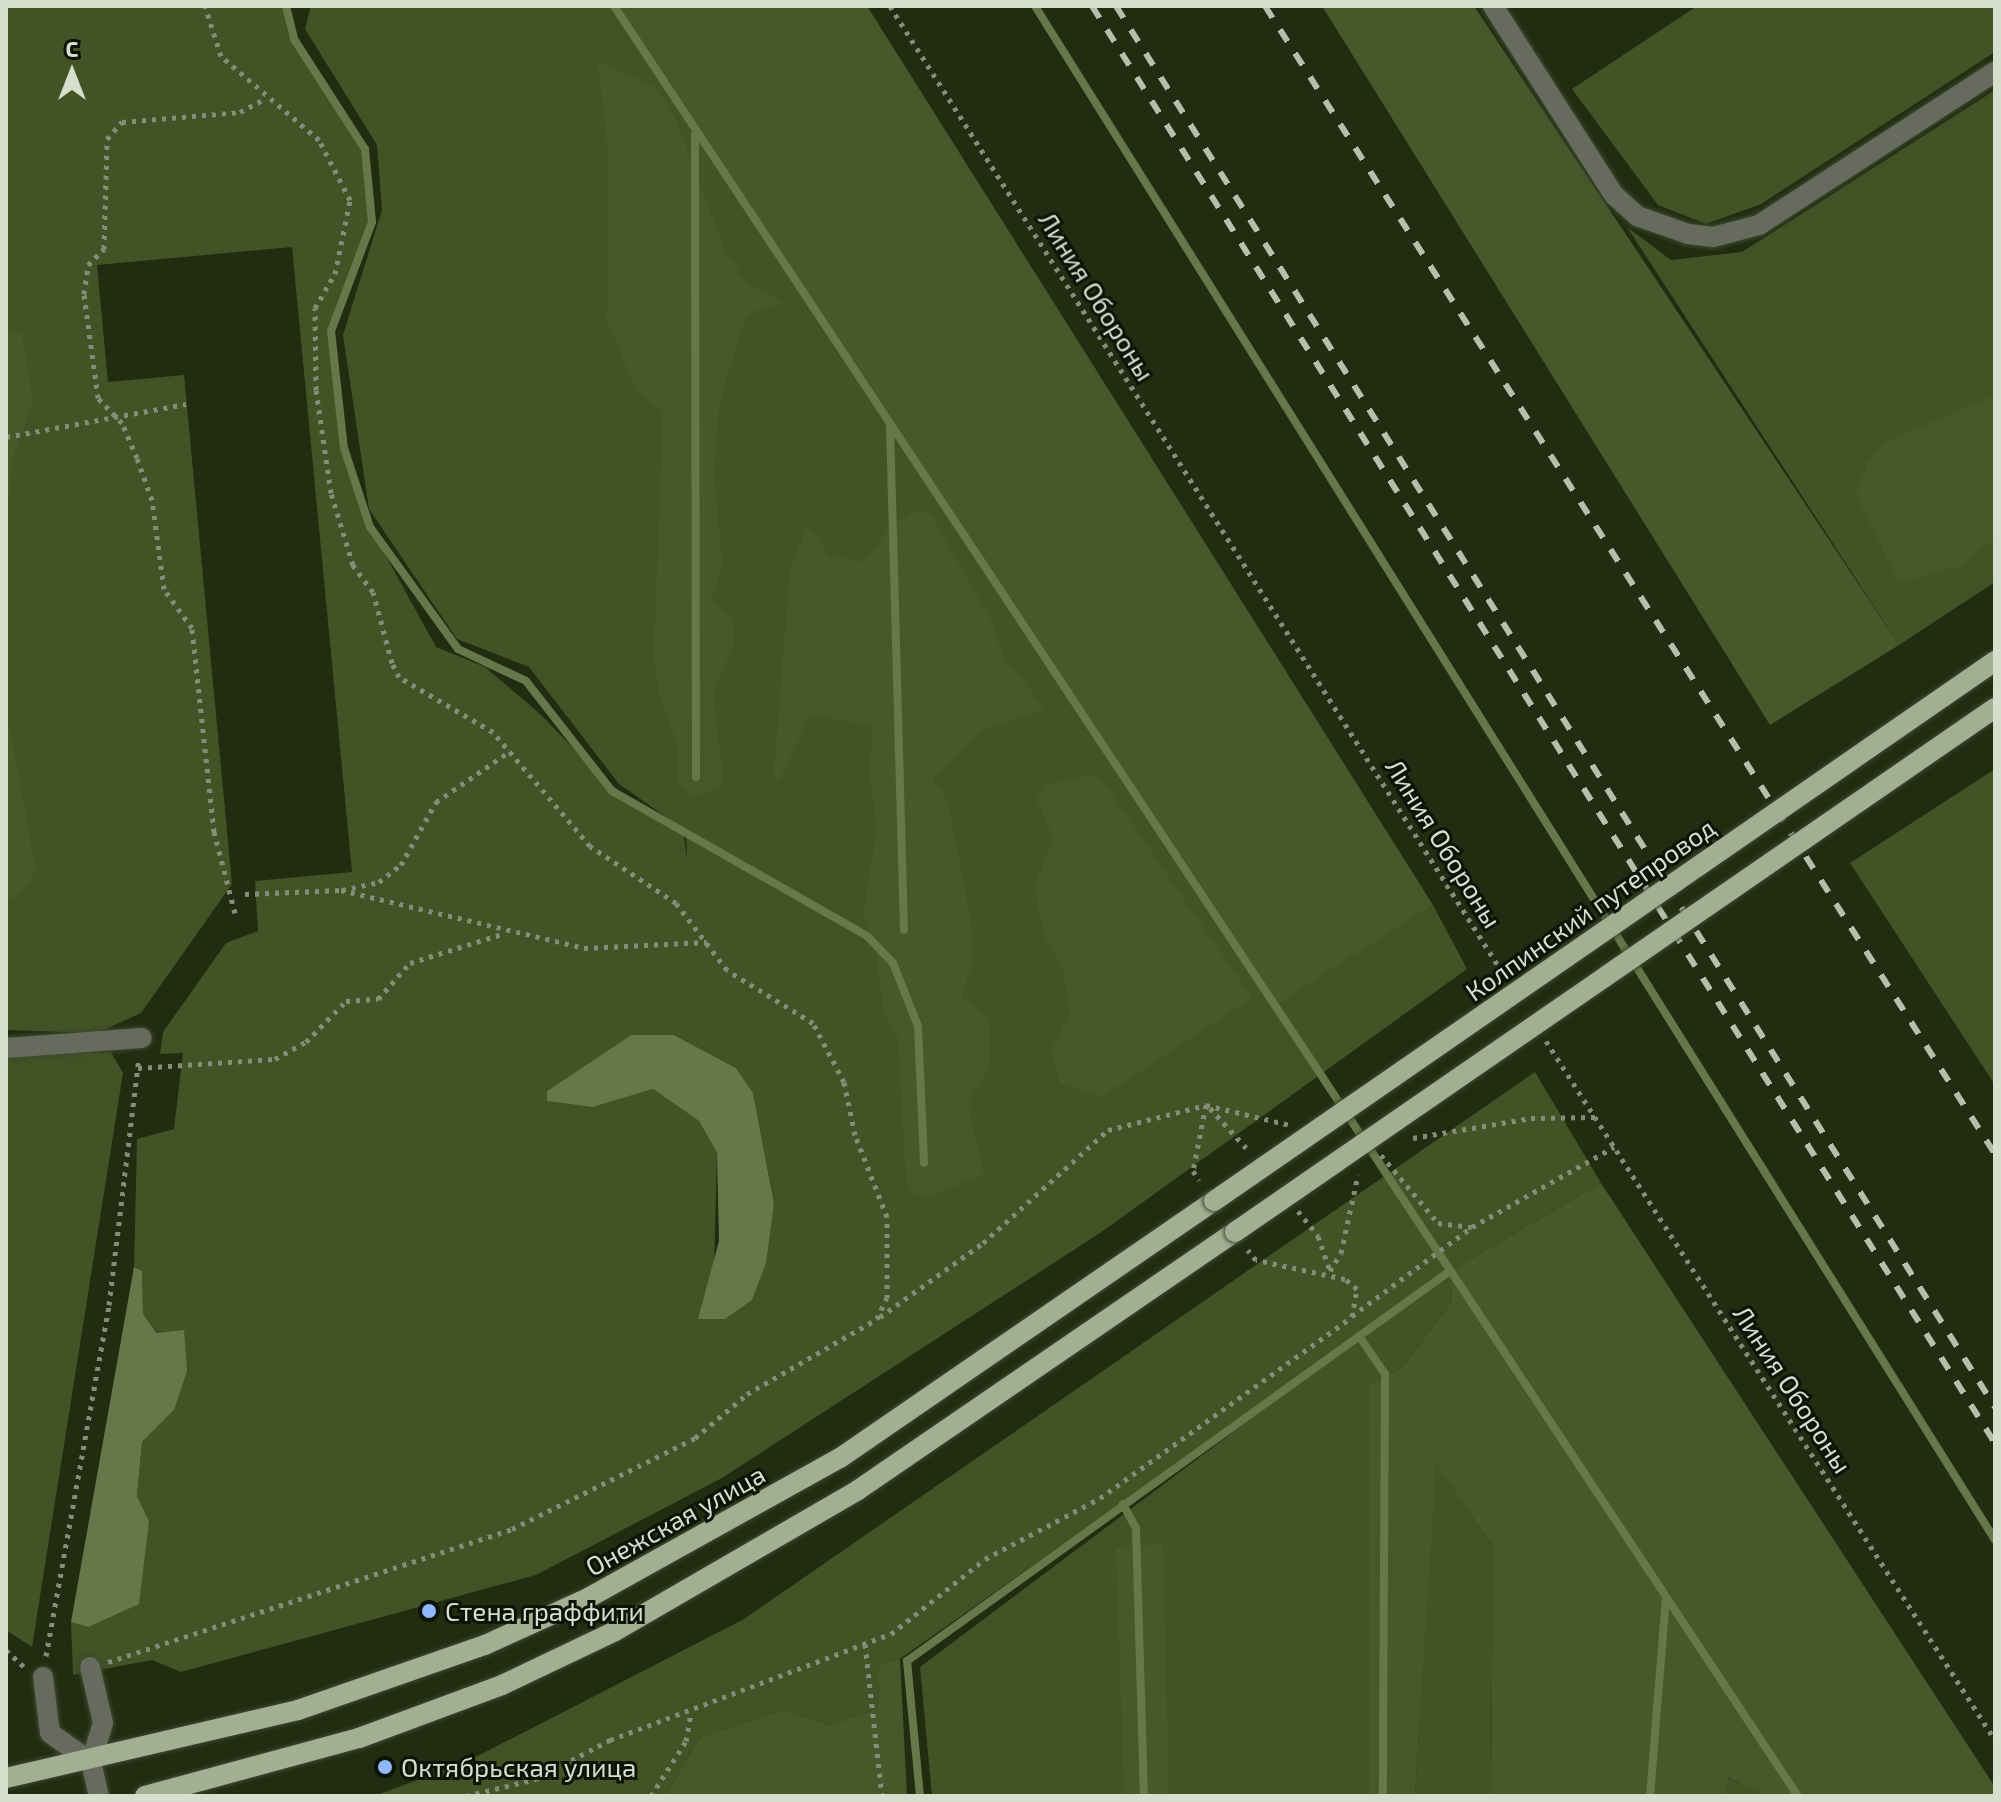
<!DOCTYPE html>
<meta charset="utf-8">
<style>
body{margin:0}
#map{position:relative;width:2001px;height:1802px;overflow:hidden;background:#222c11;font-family:"Exo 2",sans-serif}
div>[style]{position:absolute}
.green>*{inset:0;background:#425325}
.forest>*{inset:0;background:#47592b}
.water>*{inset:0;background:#667849}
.stream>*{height:8px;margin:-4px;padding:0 4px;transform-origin:4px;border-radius:4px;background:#667849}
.path>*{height:5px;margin-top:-2.5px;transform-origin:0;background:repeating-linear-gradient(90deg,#858d78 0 4px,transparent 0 10px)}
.roads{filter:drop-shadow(0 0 2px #3f482f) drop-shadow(0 0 2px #3f482f)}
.minor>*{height:20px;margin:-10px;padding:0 10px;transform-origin:10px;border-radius:10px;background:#666b5e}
.major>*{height:20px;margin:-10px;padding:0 10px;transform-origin:10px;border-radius:10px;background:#a3af93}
.rail>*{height:6px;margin-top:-3px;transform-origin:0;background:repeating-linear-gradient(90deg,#b7bfac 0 14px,transparent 0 28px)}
.bridges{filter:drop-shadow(0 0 2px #3f482f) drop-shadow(0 0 2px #3f482f)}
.major-bridge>*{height:20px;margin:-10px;padding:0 10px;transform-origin:10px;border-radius:10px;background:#a3af93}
.dots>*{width:22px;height:22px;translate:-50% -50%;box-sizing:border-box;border:4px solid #0e1307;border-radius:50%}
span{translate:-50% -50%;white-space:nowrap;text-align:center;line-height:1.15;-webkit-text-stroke:6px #0e1307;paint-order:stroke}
.street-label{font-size:26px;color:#d7decd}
.poi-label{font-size:26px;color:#d7decd}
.left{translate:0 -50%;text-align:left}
.frame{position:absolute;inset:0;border:8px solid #d7decd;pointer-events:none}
.north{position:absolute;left:32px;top:32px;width:80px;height:80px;-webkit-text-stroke:6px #0e1307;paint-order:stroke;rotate:0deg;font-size:22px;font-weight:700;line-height:32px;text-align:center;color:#d7decd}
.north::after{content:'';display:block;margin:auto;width:28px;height:36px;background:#d7decd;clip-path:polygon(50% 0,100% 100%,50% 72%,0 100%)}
</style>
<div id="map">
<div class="green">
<div style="clip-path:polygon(evenodd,6px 6px,283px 6px,315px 77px,365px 149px,372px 222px,331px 331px,344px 448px,370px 527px,436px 647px,485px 667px,539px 713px,621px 797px,684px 836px,687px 860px,686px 831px,619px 784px,529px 667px,457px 639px,369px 509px,343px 335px,382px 210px,377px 145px,305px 29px,311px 6px,616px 6px,1274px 1005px,1433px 905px,1467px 969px,1103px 1231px,722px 1478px,536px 1575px,181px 1672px,152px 1660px,73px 1675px,71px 1622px,88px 1627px,149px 1521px,137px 1496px,142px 1442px,174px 1410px,184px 1331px,158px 1333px,143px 1314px,142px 1271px,134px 1267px,137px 1139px,174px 1129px,183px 1053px,160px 1054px,163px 1032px,226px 943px,258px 931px,255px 881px,352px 872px,292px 247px,97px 265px,108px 382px,184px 375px,232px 884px,141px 1013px,97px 1033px,6px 1030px,6px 6px,631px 1035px,674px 1035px,736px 1068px,753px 1093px,774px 1203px,751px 1300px,714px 1268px,717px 1153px,699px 1121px,653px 1089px,593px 1107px,547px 1091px,631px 1035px)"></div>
<div style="clip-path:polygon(1697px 6px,1995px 6px,1995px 52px,1761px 204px,1706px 224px,1658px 205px,1572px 89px)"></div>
<div style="clip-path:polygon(1995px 90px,1995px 582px,1899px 645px,1627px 227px,1671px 260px,1742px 252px)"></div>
<div style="clip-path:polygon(1995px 769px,1995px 1085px,1850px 863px)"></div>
<div style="clip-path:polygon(111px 1052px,123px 1073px,32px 1647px,6px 1630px,6px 1055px)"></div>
<div style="clip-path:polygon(1535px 1072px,1601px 1183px,1450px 1271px,1452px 1301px,1401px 1369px,1369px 1385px,1369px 1796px,932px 1796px,920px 1667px,1420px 1292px,900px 1659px,880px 1665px,878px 1708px,830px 1725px,783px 1710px,700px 1737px,665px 1796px,374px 1796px,466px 1762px,744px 1619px)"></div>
<div style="clip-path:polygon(1435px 1462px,1493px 1547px,1491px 1796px,1415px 1796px)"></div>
<div style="clip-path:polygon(1727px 1778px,1768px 1795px,1768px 1796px,1726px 1796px)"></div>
</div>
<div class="forest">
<div style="clip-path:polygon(616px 6px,867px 6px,1433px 905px,1274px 1006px)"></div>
<div style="clip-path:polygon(1322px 6px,1474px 6px,1899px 645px,1770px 725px)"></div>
<div style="clip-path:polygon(597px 60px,655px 87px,676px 119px,725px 251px,748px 284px,784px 303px,752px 312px,743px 325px,720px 402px,714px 470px,722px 564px,712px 600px,734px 619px,734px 645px,713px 691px,723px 779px,720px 789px,688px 796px,678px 781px,679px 749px,659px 694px,654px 654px,663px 412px,636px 390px,607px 320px,608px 149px)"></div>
<div style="clip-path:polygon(6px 331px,22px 334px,33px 402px,13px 457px,6px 519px)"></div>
<div style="clip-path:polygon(1995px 395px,1995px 539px,1961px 566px,1898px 582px,1856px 494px,1868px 462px,1886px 442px)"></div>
<div style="clip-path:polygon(919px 509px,931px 515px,990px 617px,1003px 655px,1045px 709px,981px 731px,933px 779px,948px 802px,971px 920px,972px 962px,962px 998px,989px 1017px,989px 1068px,968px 1103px,984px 1174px,929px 1197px,912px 1193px,906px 1181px,898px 1037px,884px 1015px,875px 944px,863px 916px,877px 826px,869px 775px,873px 725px,811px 715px,777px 784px,774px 771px,790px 571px,806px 528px,820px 537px,827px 555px,864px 562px,893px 524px)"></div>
<div style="clip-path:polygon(6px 707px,36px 871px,19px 896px,8px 898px)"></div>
<div style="clip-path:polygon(1098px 774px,1252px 998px,1101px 1097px,1061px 1083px,1055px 1067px,1051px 1051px,1070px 1012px,1062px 965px,1045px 939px,1034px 886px,1054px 839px,1037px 800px,1043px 785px)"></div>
<div style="clip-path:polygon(1601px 1183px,1995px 1787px,1995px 1796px,1768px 1796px,1728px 1778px,1726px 1796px,1491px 1796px,1493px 1547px,1436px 1464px,1415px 1796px,1369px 1796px,1369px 1385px,1401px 1369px,1452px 1301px,1450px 1271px)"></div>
<div style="clip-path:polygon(1163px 1544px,1169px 1796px,1124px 1796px,1116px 1547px)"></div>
<div style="clip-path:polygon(900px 1659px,907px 1796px,665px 1796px,700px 1737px,783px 1710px,830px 1725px,878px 1708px,879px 1665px)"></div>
</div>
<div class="water">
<div style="clip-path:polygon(631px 1035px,674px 1035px,736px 1068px,753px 1093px,774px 1203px,766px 1263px,752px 1300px,725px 1319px,698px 1319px,719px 1241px,717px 1153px,699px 1121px,653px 1089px,593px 1107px,547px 1101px,547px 1091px)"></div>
<div style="clip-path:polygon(134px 1267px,142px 1271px,143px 1314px,157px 1333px,184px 1330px,187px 1371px,174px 1410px,142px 1442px,137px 1496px,149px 1521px,139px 1604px,88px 1627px,71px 1622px)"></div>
</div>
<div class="stream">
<div style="left:286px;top:6px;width:34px;rotate:76deg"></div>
<div style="left:294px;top:39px;width:131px;rotate:57.2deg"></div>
<div style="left:365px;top:149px;width:73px;rotate:84.5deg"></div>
<div style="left:372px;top:222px;width:116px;rotate:110.6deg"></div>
<div style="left:331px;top:331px;width:118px;rotate:83.7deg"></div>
<div style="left:344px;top:448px;width:83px;rotate:71.8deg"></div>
<div style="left:370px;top:527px;width:150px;rotate:54.2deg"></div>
<div style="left:458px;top:649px;width:75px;rotate:25.2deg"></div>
<div style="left:526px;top:681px;width:140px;rotate:52deg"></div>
<div style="left:612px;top:791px;width:293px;rotate:29.6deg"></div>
<div style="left:867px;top:936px;width:37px;rotate:46deg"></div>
<div style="left:893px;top:963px;width:68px;rotate:68.4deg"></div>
<div style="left:918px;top:1026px;width:137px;rotate:87.5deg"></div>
<div style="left:614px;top:6px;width:2146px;rotate:56.52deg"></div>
<div style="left:1035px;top:6px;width:1810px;rotate:57.96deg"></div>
<div style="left:695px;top:134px;width:643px;rotate:89.91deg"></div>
<div style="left:890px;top:427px;width:503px;rotate:88.41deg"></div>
<div style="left:1359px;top:1336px;width:46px;rotate:55.6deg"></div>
<div style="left:1385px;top:1374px;width:422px;rotate:90.3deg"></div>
<div style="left:1123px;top:1504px;width:27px;rotate:62deg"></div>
<div style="left:1136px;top:1528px;width:268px;rotate:88.3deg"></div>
<div style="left:920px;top:1796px;width:136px;rotate:-95.5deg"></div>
<div style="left:907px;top:1661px;width:669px;rotate:-35.69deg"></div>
<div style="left:1650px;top:1796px;width:199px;rotate:-85.4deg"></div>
</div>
<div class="path">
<div style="left:890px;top:6px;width:1147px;rotate:57.64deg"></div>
<div style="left:6px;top:437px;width:183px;rotate:-10.4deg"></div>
<div style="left:342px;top:890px;width:38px;rotate:-12deg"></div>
<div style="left:379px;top:882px;width:28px;rotate:-38deg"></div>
<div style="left:401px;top:865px;width:72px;rotate:-60.9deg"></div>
<div style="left:436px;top:802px;width:88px;rotate:-34.4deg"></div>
<div style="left:245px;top:894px;width:96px;rotate:-2.4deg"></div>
<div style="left:341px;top:890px;width:250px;rotate:13.4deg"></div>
<div style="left:584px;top:948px;width:123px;rotate:-2.8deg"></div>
<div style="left:235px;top:913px;width:84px;rotate:-104.5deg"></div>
<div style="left:214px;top:832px;width:205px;rotate:-96.2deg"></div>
<div style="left:192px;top:628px;width:48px;rotate:-125.7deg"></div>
<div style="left:164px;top:589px;width:90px;rotate:-97.7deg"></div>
<div style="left:152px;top:500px;width:45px;rotate:-109.7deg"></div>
<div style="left:137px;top:458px;width:38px;rotate:-113deg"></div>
<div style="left:122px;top:423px;width:35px;rotate:-134deg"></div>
<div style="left:98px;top:398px;width:105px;rotate:-97.7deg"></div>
<div style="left:84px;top:294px;width:29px;rotate:-82deg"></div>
<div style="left:88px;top:265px;width:23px;rotate:-45deg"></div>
<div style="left:104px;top:249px;width:110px;rotate:-88.4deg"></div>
<div style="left:107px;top:139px;width:23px;rotate:-49deg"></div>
<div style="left:122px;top:122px;width:118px;rotate:-4.8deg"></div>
<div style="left:240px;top:112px;width:30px;rotate:-28deg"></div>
<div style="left:1546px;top:1041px;width:831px;rotate:57.29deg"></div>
<div style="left:138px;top:1068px;width:137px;rotate:-3.8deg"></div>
<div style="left:275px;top:1059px;width:35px;rotate:-29deg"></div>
<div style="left:306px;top:1042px;width:57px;rotate:-45.7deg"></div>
<div style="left:346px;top:1001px;width:32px;rotate:-4deg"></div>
<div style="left:378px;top:999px;width:48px;rotate:-48.4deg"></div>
<div style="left:410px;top:963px;width:96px;rotate:-17.5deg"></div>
<div style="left:1206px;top:1105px;width:86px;rotate:13.4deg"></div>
<div style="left:1210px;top:1108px;width:58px;rotate:47.8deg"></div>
<div style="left:1413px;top:1138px;width:120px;rotate:-9.6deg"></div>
<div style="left:1531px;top:1118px;width:64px;rotate:-0.9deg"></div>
<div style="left:1381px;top:1155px;width:89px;rotate:50deg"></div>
<div style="left:1438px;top:1223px;width:34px;rotate:7deg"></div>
<div style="left:1472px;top:1227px;width:163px;rotate:-29.4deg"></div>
<div style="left:1298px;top:1211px;width:32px;rotate:51deg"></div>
<div style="left:1318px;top:1236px;width:37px;rotate:71deg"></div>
<div style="left:1330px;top:1271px;width:21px;rotate:-59deg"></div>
<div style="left:1341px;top:1253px;width:80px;rotate:-77.7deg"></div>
<div style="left:1352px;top:1316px;width:149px;rotate:-36.6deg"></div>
<div style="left:880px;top:1317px;width:127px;rotate:-35.7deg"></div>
<div style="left:983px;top:1243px;width:169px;rotate:-42.1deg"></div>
<div style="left:1108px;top:1130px;width:101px;rotate:-14.3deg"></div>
<div style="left:1206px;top:1105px;width:67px;rotate:101.1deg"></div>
<div style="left:1193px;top:1171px;width:11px;rotate:56deg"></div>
<div style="left:865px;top:1644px;width:153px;rotate:83.6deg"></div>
<div style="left:6px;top:1650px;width:26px;rotate:43deg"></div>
<div style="left:46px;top:1656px;width:357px;rotate:-79.8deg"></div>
<div style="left:109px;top:1305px;width:250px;rotate:-83.1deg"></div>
<div style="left:108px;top:1662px;width:425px;rotate:-18.2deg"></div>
<div style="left:512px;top:1529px;width:204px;rotate:-26.4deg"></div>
<div style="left:695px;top:1438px;width:68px;rotate:-40.2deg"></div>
<div style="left:747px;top:1394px;width:150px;rotate:-30deg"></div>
<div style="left:877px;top:1319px;width:23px;rotate:-65deg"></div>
<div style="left:887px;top:1298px;width:81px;rotate:-90deg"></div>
<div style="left:887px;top:1217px;width:88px;rotate:-111.3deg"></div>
<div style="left:855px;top:1135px;width:54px;rotate:-101.7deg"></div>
<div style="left:844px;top:1082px;width:67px;rotate:-117.7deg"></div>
<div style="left:813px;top:1023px;width:101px;rotate:-148.4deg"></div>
<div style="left:727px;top:970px;width:84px;rotate:-127.3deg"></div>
<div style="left:676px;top:903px;width:103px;rotate:-146.5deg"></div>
<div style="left:590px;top:846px;width:150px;rotate:-130.4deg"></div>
<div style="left:493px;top:732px;width:109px;rotate:-149.7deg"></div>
<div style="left:399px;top:677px;width:16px;rotate:-117deg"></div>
<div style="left:392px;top:663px;width:73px;rotate:-105deg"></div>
<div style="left:373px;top:592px;width:34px;rotate:-127deg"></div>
<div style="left:353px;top:565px;width:75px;rotate:-107deg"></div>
<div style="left:331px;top:493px;width:104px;rotate:-98.3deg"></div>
<div style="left:316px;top:390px;width:82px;rotate:-90.7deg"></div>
<div style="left:315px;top:308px;width:39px;rotate:-60deg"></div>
<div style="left:335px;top:274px;width:76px;rotate:-78.5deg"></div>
<div style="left:350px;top:200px;width:68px;rotate:-117.3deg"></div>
<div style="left:319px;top:140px;width:129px;rotate:-139.4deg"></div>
<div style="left:221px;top:56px;width:52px;rotate:-107.7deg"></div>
<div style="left:466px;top:1796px;width:72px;rotate:-13.7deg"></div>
<div style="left:536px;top:1779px;width:84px;rotate:-27.8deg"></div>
<div style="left:610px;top:1740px;width:300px;rotate:-20.7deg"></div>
<div style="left:891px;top:1634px;width:120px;rotate:-38.6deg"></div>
<div style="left:985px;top:1559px;width:130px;rotate:-27.9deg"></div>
<div style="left:1100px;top:1498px;width:310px;rotate:-35.7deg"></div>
<div style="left:1352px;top:1317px;width:28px;rotate:-80deg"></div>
<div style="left:1357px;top:1289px;width:16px;rotate:-140deg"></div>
<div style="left:1345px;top:1279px;width:91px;rotate:-167.9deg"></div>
<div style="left:1256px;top:1260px;width:13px;rotate:-129deg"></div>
<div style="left:651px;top:1796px;width:65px;rotate:-57.5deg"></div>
<div style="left:686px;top:1741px;width:29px;rotate:-80deg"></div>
</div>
<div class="roads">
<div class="minor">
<div style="left:1493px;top:6px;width:224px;rotate:57.4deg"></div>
<div style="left:1614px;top:195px;width:31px;rotate:42deg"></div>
<div style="left:1637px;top:216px;width:54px;rotate:19.4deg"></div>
<div style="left:1688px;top:234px;width:25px;rotate:7deg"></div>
<div style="left:1713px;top:237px;width:48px;rotate:-14.6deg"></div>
<div style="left:1759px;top:225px;width:281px;rotate:-33deg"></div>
<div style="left:6px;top:1048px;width:136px;rotate:-4.2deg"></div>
<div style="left:90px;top:1667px;width:57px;rotate:76.9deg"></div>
<div style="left:103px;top:1723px;width:41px;rotate:107.1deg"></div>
<div style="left:91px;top:1762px;width:35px;rotate:77deg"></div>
<div style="left:43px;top:1677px;width:56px;rotate:82.9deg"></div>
<div style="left:50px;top:1733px;width:50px;rotate:35.3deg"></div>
</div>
<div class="major">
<div style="left:6px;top:1778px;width:300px;rotate:-13.1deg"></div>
<div style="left:298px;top:1710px;width:198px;rotate:-19.2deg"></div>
<div style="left:485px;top:1645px;width:113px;rotate:-24.5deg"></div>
<div style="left:588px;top:1598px;width:288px;rotate:-29.1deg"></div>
<div style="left:840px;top:1458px;width:454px;rotate:-34.5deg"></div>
<div style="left:145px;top:1796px;width:222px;rotate:-15.2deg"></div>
<div style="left:359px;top:1738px;width:153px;rotate:-20.3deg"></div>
<div style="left:502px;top:1685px;width:125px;rotate:-25.5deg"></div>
<div style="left:615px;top:1631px;width:281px;rotate:-30.1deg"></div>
<div style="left:858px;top:1490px;width:457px;rotate:-34.4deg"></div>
</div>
</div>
<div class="rail">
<div style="left:1092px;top:6px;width:1697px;rotate:57.86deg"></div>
<div style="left:1116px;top:6px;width:1654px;rotate:57.9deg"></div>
<div style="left:1265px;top:6px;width:1360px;rotate:57.55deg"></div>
</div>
<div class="bridges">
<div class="major-bridge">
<div style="left:1214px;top:1201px;width:950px;rotate:-34.66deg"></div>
<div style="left:1235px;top:1232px;width:923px;rotate:-34.59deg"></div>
</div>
</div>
<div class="dots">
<div style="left:429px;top:1611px;background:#91b8fd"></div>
<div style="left:385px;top:1767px;background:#91b8fd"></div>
</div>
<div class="street-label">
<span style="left:1097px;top:296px;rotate:58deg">Линия Обороны</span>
<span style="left:1444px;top:843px;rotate:58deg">Линия Обороны</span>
<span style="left:1590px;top:909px;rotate:-35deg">Колпинский путепровод</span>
<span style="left:1793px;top:1389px;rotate:57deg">Линия Обороны</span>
<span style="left:675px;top:1520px;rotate:-29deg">Онежская улица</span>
</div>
<div class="poi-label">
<span class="left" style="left:445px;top:1611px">Стена граффити</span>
<span class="left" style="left:401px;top:1767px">Октябрьская улица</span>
</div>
<div class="frame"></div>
<div class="north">С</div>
</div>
